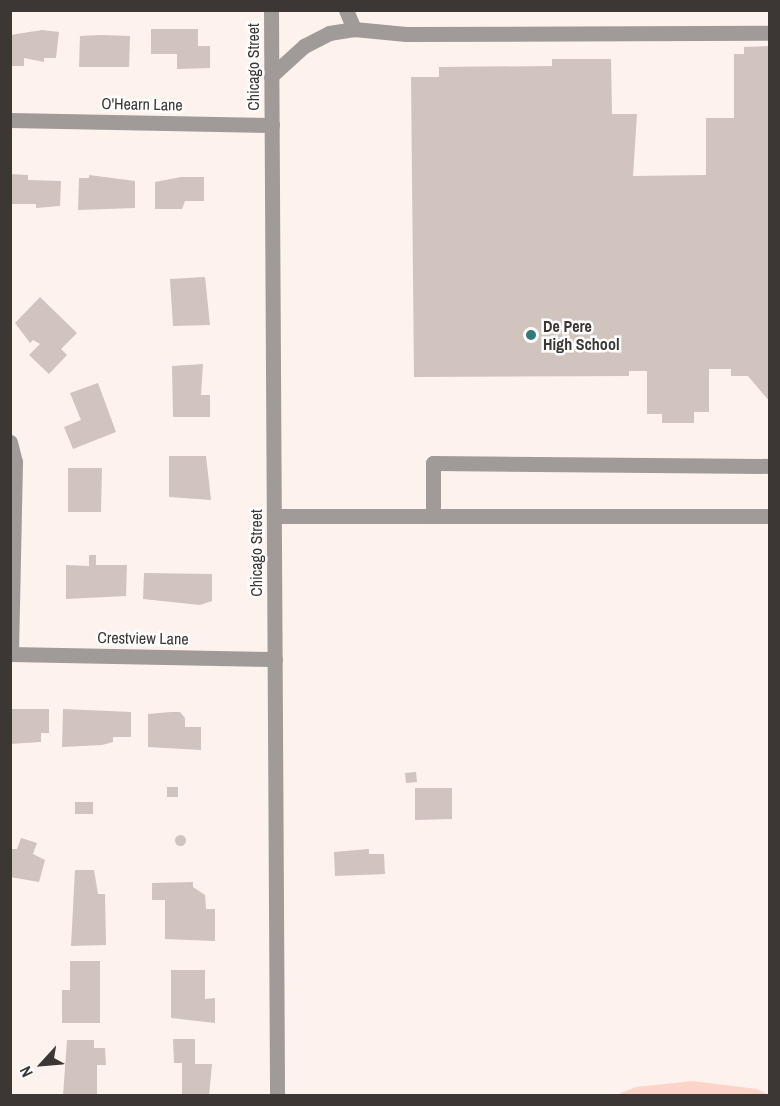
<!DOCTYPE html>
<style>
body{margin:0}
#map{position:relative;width:780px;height:1106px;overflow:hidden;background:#fef2ee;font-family:"Archivo Narrow",sans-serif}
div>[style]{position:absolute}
.green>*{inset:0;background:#fcd5c8}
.building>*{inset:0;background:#d1c3be}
.round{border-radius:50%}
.minor>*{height:15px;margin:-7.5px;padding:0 7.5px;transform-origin:7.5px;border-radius:7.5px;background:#a09a98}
.dots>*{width:16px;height:16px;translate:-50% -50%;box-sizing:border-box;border:3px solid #fff;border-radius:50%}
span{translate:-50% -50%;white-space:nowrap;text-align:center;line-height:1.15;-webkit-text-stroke:5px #fff;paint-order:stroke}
.street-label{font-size:16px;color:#3c3635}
.poi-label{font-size:16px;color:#3c3635;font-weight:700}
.left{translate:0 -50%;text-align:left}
.frame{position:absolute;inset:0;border:12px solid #3c3635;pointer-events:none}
.north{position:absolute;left:12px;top:1034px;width:60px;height:60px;-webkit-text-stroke:4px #fff;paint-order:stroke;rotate:244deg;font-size:16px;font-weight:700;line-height:24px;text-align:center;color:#3c3635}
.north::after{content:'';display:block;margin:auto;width:21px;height:27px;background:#3c3635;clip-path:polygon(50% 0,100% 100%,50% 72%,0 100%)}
</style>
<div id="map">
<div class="green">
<div style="clip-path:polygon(693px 1081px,757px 1089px,769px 1095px,616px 1095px,636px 1087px)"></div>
</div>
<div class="building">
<div style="clip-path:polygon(151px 29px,198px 29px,198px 46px,210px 46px,210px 68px,177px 69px,177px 54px,151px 54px)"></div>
<div style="clip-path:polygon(42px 30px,59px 32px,56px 58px,44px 58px,44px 62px,24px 58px,24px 66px,10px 66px,10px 35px)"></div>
<div style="clip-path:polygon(101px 35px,130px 36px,129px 67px,79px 67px,80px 36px)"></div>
<div style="clip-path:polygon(770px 46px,770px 402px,748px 376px,731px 376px,731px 369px,709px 369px,709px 412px,694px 412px,694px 423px,662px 423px,662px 414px,647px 414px,647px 371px,629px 371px,629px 376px,414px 377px,411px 77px,439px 77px,439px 67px,552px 66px,552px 59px,611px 59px,612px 114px,637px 114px,633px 176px,706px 175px,706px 118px,734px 118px,734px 54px,744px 54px,744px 47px)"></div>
<div style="clip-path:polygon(10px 174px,28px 175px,28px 180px,61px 181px,60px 206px,36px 208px,36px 204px,10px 204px)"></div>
<div style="clip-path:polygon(89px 175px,135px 181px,135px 208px,78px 210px,79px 178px,89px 178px)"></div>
<div style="clip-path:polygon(181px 177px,204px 177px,204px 201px,185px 201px,182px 209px,155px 209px,155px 182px)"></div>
<div style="clip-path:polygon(205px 277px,210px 325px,173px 326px,170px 279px)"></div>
<div style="clip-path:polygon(40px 297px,77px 333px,61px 349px,67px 355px,49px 374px,29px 355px,40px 344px,33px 340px,30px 343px,15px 323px)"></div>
<div style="clip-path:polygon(203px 364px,201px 395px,210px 395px,210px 417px,173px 417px,172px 366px)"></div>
<div style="clip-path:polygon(98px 383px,116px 432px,73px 449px,64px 427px,81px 420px,70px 393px)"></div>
<div style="clip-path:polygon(169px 456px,206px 456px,211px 500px,169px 497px)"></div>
<div style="clip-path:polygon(68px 468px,102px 468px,101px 512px,68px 512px)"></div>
<div style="clip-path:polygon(89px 555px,96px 555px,96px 565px,127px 565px,126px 596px,66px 599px,66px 565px,89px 566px)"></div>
<div style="clip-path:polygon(144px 573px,212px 574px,212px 601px,200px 605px,143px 599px)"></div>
<div style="clip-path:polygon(10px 709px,49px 709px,49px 733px,41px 733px,41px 742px,10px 744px)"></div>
<div style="clip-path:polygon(63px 709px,131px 712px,131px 737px,113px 737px,113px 742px,102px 745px,62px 747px)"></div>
<div style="clip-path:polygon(171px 712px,180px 712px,185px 718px,185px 727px,201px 727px,201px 750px,148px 747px,148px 714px)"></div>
<div style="clip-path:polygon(416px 772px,417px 782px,406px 783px,405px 773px)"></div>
<div style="clip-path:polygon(167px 787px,178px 787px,178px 797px,167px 797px)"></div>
<div style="clip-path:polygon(415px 788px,452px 788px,452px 819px,415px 820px)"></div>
<div style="clip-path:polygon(75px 802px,93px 802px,93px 814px,75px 814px)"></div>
<div class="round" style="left:174.5px;top:834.5px;width:11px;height:11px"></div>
<div style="clip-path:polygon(21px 838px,37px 843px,33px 854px,45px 860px,39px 882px,10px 877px,10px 849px,17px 849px)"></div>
<div style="clip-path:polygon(369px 849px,369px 854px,384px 854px,385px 874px,335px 876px,334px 852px)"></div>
<div style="clip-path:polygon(75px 870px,94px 870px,98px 894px,105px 894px,106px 945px,71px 946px)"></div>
<div style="clip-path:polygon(193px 882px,193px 887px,205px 895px,206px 909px,215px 909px,215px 941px,165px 939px,165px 900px,152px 900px,152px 883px)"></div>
<div style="clip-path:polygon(70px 961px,100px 961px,100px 1023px,62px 1023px,62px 990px,70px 990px)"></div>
<div style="clip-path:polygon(171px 970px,205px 970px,205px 999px,215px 998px,215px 1023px,171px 1018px)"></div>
<div style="clip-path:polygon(173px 1039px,195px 1039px,195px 1064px,212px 1064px,209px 1096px,182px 1096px,182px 1063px,174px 1063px)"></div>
<div style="clip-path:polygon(67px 1040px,94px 1040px,94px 1048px,105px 1048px,106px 1065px,97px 1065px,97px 1095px,63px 1096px)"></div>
</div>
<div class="minor">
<div style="left:271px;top:10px;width:1086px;rotate:89.68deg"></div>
<div style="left:346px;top:10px;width:21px;rotate:67deg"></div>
<div style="left:271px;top:76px;width:45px;rotate:-42.3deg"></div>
<div style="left:304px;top:46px;width:28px;rotate:-27deg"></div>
<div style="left:329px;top:33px;width:25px;rotate:-9deg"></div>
<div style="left:354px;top:29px;width:52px;rotate:5.5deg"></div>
<div style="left:406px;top:34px;width:364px;rotate:-0.2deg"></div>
<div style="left:10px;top:120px;width:262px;rotate:1.1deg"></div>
<div style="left:10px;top:442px;width:21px;rotate:76deg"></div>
<div style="left:15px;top:462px;width:192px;rotate:91.2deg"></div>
<div style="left:274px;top:516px;width:496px"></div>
<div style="left:433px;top:516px;width:53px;rotate:-90deg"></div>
<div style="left:433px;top:463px;width:337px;rotate:0.5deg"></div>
<div style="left:10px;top:654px;width:265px;rotate:1.1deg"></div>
</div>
<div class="dots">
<div style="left:531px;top:335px;background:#327a75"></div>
</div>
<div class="street-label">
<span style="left:253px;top:67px;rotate:-90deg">Chicago Street</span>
<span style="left:142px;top:104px;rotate:1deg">O'Hearn Lane</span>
<span style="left:256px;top:553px;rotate:-90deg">Chicago Street</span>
<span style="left:143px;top:638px;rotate:1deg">Crestview Lane</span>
</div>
<div class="poi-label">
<span class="left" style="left:543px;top:335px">De Pere<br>High School</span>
</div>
<div class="frame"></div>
<div class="north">N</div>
</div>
